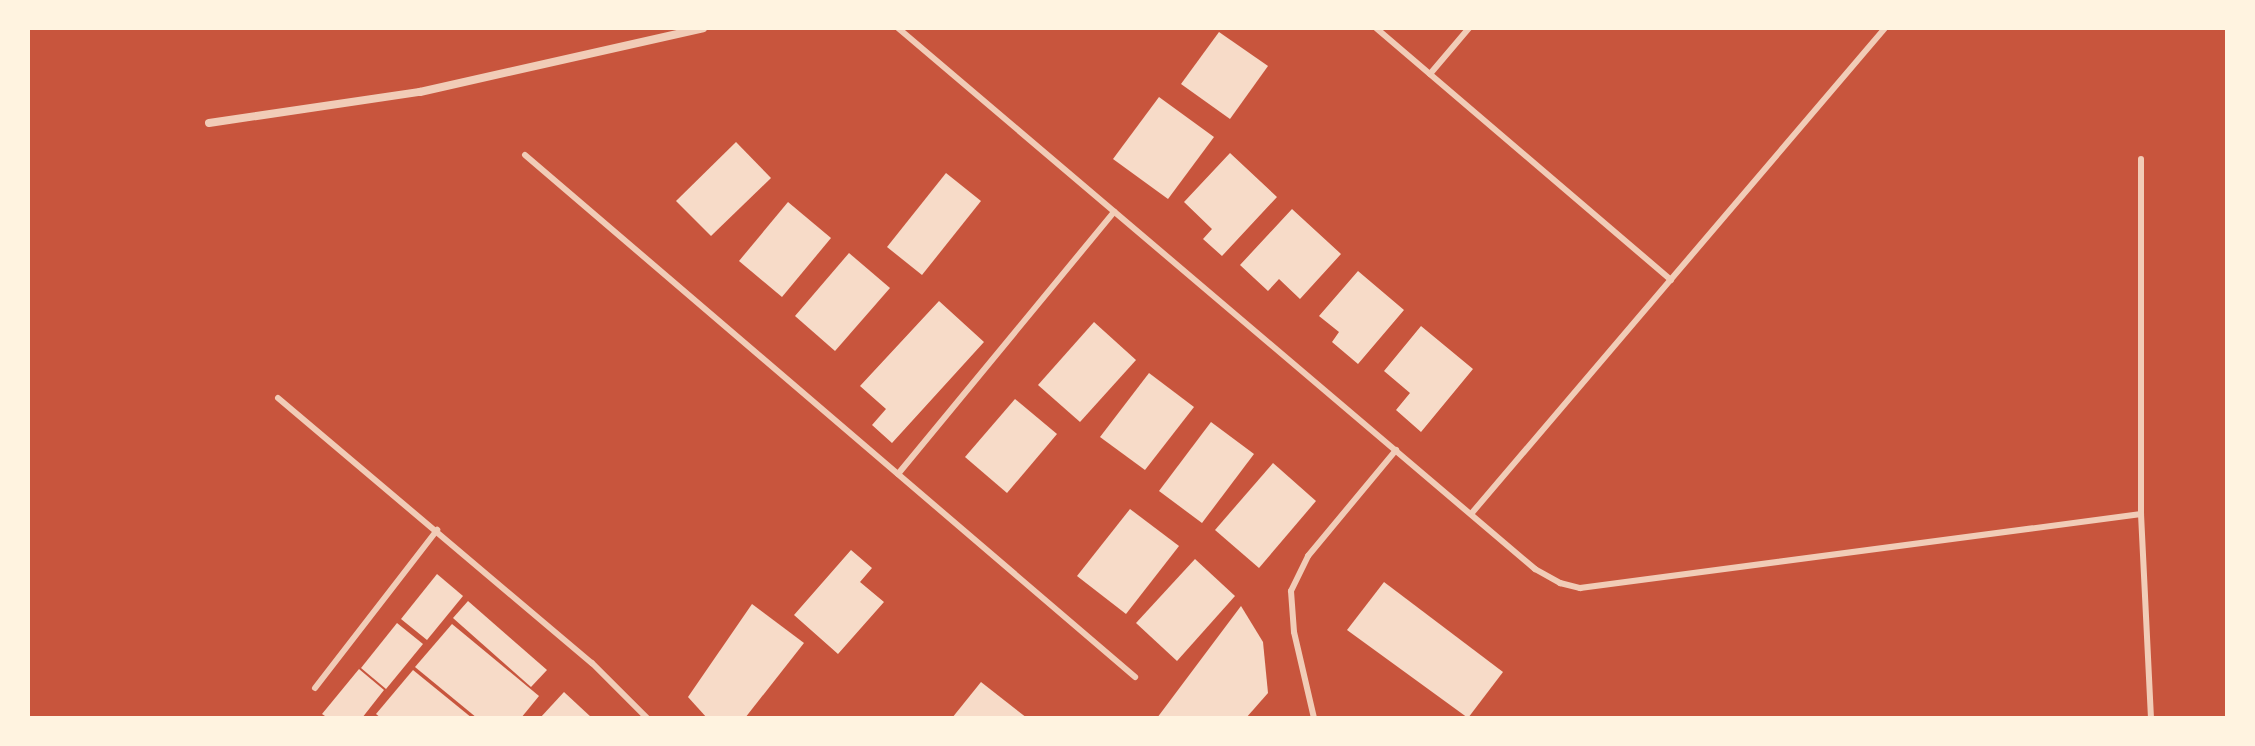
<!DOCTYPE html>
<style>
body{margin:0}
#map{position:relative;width:2255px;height:746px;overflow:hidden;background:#c8553d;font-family:Inter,sans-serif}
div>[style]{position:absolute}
.building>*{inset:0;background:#f7dbc8}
.service>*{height:6px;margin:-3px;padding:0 3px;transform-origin:3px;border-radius:3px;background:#f1ccb7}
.minor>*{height:8px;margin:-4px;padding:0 4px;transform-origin:4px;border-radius:4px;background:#f1ccb7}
span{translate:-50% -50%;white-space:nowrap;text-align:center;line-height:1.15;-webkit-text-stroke:8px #fff3e0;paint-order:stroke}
.frame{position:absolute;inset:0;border:30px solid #fff3e0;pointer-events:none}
</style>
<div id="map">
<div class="building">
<div style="clip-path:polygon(1219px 32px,1268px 66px,1230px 119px,1181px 84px)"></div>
<div style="clip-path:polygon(1159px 97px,1214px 137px,1168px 199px,1113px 159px)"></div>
<div style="clip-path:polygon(736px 142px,771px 178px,711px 236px,676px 201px)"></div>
<div style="clip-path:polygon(1230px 153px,1277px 197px,1222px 256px,1203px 239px,1212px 229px,1184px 202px)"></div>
<div style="clip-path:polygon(946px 173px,981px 201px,922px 275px,887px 247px)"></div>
<div style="clip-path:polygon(788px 202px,831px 238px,782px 297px,739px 261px)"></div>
<div style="clip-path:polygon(1292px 209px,1341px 254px,1300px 299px,1279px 279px,1268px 291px,1240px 265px)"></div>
<div style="clip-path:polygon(849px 253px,890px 288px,835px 351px,795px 316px)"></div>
<div style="clip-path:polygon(1358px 271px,1404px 310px,1358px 364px,1332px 342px,1339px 332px,1319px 316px)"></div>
<div style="clip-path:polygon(939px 301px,984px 342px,892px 443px,872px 425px,886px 409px,860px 386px)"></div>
<div style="clip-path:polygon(1094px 322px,1136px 360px,1080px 422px,1038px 385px)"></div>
<div style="clip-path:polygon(1421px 326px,1473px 369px,1421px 432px,1396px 410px,1410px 393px,1384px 371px)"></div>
<div style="clip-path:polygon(1149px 373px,1194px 407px,1145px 470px,1100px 437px)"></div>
<div style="clip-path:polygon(1015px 399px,1057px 434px,1007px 493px,965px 457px)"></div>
<div style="clip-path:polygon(1211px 422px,1254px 454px,1202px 523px,1159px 491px)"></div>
<div style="clip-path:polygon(1273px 463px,1316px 501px,1259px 568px,1215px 530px)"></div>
<div style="clip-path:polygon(1130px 509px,1179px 546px,1126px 614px,1077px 576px)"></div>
<div style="clip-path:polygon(851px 550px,872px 568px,860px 582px,884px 602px,838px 654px,794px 615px)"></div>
<div style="clip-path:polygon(1195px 559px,1235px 596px,1177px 661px,1136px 623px)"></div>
<div style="clip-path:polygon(437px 574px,463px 596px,427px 640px,401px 619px)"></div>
<div style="clip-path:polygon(1384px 582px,1503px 672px,1468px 718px,1347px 630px)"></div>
<div style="clip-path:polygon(468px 601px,547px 670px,531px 687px,453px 618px)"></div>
<div style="clip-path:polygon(752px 604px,804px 643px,745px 718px,707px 718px,688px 697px)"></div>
<div style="clip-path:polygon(1241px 606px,1263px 642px,1268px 693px,1246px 718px,1157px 718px)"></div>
<div style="clip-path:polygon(397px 623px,423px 644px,386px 689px,361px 668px)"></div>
<div style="clip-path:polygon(452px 624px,539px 696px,521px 718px,477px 718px,415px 667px)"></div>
<div style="clip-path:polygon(359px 669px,384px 690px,362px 718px,328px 718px,322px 714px)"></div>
<div style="clip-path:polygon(413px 670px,472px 718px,381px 718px,376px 714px)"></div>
<div style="clip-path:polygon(981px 682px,1027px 718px,952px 718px)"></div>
<div style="clip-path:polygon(564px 692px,592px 718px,540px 718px)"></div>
</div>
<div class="service">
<div style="left:898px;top:28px;width:836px;rotate:40.34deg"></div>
<div style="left:1535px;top:569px;width:29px;rotate:29deg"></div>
<div style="left:1560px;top:583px;width:21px;rotate:14deg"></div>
<div style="left:1580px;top:588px;width:566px;rotate:-7.51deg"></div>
<div style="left:1376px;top:28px;width:388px;rotate:40.5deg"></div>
<div style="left:1430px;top:74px;width:60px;rotate:-49.7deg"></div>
<div style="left:525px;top:155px;width:803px;rotate:40.55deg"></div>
<div style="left:2141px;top:159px;width:355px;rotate:90deg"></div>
<div style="left:2141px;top:514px;width:204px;rotate:87.2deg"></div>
<div style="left:278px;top:398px;width:411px;rotate:40.2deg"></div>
<div style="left:592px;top:663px;width:78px;rotate:45deg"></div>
<div style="left:898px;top:474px;width:340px;rotate:-50.5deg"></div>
<div style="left:1471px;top:514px;width:638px;rotate:-49.57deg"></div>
<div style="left:315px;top:688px;width:200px;rotate:-52.3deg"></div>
<div style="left:1314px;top:718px;width:88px;rotate:-103.1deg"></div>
<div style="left:1294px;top:632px;width:41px;rotate:-94.2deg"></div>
<div style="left:1291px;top:591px;width:39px;rotate:-64deg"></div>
<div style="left:1308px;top:556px;width:138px;rotate:-50.3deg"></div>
</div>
<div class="minor">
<div style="left:209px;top:123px;width:213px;rotate:-8.4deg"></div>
<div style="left:420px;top:92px;width:290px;rotate:-12.7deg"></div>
</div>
<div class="frame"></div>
</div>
